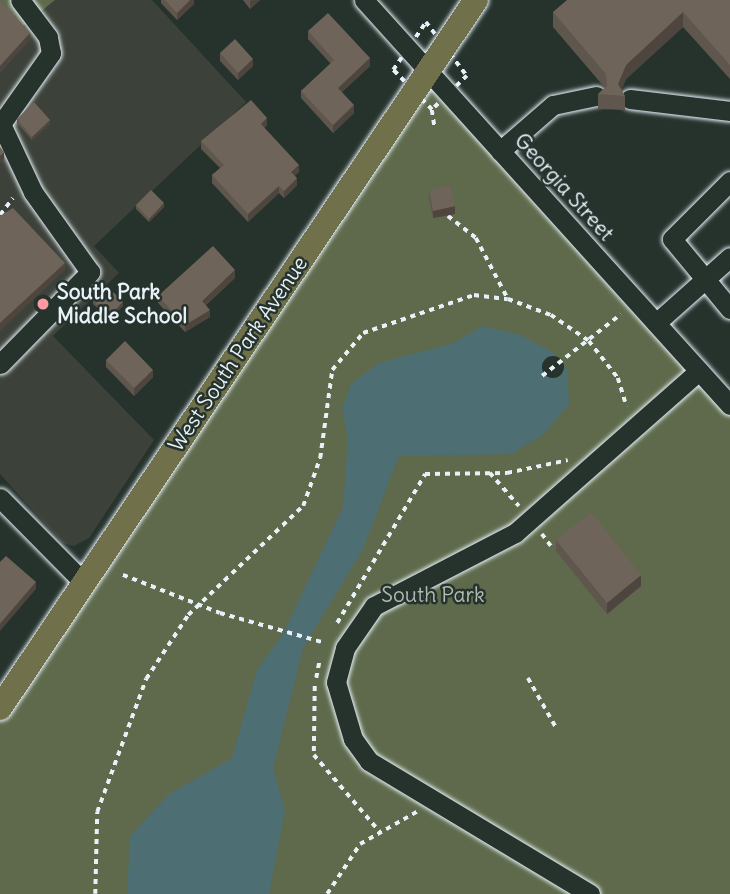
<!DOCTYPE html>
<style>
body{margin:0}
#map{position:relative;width:730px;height:894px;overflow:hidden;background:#26332d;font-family:Delius,sans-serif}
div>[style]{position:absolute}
.built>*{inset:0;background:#3c423a}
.green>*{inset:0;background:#5e6a4b}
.water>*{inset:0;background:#4d6e73}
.pier>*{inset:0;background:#26332d}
.round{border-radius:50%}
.path>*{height:3.5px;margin-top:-1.75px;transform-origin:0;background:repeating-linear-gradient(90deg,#e8f1f8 0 5px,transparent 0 10px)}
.roads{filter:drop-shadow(0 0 2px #e8f1f8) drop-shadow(0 0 2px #e8f1f8)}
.minor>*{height:19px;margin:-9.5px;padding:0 9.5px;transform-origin:9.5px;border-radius:9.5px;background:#26332d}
.major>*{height:24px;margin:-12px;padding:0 12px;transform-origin:12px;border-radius:12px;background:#70704a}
.wall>*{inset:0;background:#5f564d}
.shaded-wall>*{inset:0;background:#4e463e}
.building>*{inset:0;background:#6f6459}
.dots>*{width:19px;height:19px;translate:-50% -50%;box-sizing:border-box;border:4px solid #26332d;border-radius:50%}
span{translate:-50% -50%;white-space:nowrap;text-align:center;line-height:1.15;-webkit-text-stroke:5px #26332d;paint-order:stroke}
.street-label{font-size:21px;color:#e8f1f8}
.poi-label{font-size:21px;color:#e8f1f8;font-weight:700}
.left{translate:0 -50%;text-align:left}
.park-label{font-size:21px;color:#b1bbb3}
</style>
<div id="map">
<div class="built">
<div style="clip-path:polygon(0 0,152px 0,246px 102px,94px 246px,119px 273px,53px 336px,154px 440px,89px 538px,74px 546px,63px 543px,0 474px)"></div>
</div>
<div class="green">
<div style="clip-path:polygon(0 0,55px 0,19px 29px)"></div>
<div style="clip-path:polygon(428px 70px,730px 405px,730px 894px,0 894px,0 704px)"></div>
</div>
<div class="water">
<div style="clip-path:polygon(482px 326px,521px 335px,554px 353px,567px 369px,569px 404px,544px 434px,511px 454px,399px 456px,363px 549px,303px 648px,273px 768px,285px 810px,269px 894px,127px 894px,130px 836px,169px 794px,232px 758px,257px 670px,283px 634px,343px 507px,348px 437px,342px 408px,351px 384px,379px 363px,453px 343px)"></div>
</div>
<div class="pier">
<div class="round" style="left:542px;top:356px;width:22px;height:22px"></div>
</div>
<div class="path">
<div style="left:426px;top:22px;width:68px;rotate:52.8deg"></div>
<div style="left:467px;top:76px;width:49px;rotate:135.8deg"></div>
<div style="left:432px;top:110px;width:56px;rotate:-134.3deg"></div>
<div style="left:393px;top:70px;width:58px;rotate:-55.5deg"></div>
<div style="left:432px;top:110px;width:19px;rotate:81deg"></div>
<div style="left:0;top:215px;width:21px;rotate:-53deg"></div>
<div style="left:448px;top:216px;width:36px;rotate:38deg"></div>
<div style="left:476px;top:238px;width:69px;rotate:62.3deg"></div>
<div style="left:542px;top:376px;width:100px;rotate:-38.1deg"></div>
<div style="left:490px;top:473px;width:44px;rotate:48.7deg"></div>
<div style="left:542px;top:534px;width:15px;rotate:53deg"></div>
<div style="left:123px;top:575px;width:104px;rotate:21.4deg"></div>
<div style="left:220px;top:613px;width:109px;rotate:15.9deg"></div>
<div style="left:337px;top:623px;width:173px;rotate:-59.4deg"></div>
<div style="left:425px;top:474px;width:82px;rotate:-0.7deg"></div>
<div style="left:507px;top:473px;width:62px;rotate:-12deg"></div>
<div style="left:316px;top:678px;width:20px;rotate:-79deg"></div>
<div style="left:528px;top:678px;width:59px;rotate:60.4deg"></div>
<div style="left:315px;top:686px;width:69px;rotate:90.8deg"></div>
<div style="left:314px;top:755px;width:101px;rotate:49.4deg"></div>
<div style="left:95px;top:894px;width:82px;rotate:-88.6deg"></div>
<div style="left:97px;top:812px;width:142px;rotate:-69.8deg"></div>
<div style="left:146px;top:679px;width:77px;rotate:-56.7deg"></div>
<div style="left:188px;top:615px;width:158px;rotate:-43.5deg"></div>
<div style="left:303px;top:506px;width:51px;rotate:-70.5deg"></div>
<div style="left:320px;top:458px;width:89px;rotate:-82.2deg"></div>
<div style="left:332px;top:370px;width:48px;rotate:-50deg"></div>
<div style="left:363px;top:333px;width:117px;rotate:-18.9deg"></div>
<div style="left:474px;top:295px;width:34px;rotate:7deg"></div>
<div style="left:508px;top:299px;width:46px;rotate:20.4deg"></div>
<div style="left:551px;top:315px;width:46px;rotate:34.4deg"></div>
<div style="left:589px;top:341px;width:47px;rotate:51.9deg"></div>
<div style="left:618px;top:378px;width:30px;rotate:73deg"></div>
<div style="left:327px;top:894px;width:60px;rotate:-56.6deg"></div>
<div style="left:360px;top:844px;width:67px;rotate:-29.6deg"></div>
</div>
<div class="roads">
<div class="minor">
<div style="left:364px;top:0;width:546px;rotate:47.9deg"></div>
<div style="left:630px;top:99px;width:101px;rotate:6.8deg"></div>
<div style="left:500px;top:151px;width:70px;rotate:-41deg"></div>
<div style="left:553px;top:105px;width:44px;rotate:-11.8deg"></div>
<div style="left:730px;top:181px;width:82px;rotate:135deg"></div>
<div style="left:672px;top:239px;width:91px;rotate:50.4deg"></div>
<div style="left:656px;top:323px;width:99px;rotate:-41.7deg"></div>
<div style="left:0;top:364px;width:129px;rotate:-45.6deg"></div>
<div style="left:90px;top:272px;width:98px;rotate:-125.5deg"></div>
<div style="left:33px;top:192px;width:75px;rotate:-115.2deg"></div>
<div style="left:1px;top:124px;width:87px;rotate:-54.8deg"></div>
<div style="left:51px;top:53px;width:16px;rotate:-101deg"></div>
<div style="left:48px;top:37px;width:46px;rotate:-127.1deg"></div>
<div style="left:0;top:498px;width:120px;rotate:45.3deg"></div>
<div style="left:590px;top:894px;width:258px;rotate:-149deg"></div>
<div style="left:369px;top:761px;width:27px;rotate:-126deg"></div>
<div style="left:353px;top:739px;width:59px;rotate:-106.6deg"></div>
<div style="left:336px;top:682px;width:35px;rotate:-75deg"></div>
<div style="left:345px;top:648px;width:51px;rotate:-55.4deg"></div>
<div style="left:374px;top:606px;width:159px;rotate:-27.4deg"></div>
<div style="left:515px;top:533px;width:245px;rotate:-41.4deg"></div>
</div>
<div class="major">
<div style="left:0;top:708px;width:853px;rotate:-56.09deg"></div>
</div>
</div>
<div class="wall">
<div style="clip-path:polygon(161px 0,194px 0,194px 4px,177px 20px,161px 3px)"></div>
<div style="clip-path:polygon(243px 0,260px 0,250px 9px)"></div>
<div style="clip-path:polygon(730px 0,730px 79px,683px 27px,626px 79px,621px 90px,625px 96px,625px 110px,598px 109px,598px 94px,605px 88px,553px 27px,553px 12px)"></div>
<div style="clip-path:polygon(308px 31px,370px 66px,342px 92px,354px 113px,333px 133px,301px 98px,301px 91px,331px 64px,308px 39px)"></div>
<div style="clip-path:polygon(220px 53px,253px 66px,238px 80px,220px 61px)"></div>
<div style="clip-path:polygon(17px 119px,50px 124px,32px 140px,17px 123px)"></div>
<div style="clip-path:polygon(267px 125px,264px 128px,299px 172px,295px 175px,297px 185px,284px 198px,279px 193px,248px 222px,212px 183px,212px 175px,220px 168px,201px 149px,201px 141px)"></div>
<div style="clip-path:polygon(429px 190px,455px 214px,433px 218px,429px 197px)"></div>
<div style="clip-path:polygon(136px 205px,164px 207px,149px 222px,136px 209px)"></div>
<div style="clip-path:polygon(235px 278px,206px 305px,210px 317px,185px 332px,158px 303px,158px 296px)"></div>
<div style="clip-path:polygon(93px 300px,123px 306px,109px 319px,93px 304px)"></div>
<div style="clip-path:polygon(106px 360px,153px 377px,134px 396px,106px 367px)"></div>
<div style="clip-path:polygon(556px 540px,641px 586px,607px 614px,556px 551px)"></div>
</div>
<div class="shaded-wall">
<div style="clip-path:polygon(190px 0,194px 0,194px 4px,177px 20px,177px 13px)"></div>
<div style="clip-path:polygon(252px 0,260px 0,250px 9px,250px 1px)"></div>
<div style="clip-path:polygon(683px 12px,683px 27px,626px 79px,619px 95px,618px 84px,626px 65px)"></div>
<div style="clip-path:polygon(30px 33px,30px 40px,0 73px,0 66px)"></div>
<div style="clip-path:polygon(370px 58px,370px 66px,338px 95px,338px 88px)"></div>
<div style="clip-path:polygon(253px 59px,253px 66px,238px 80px,238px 73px)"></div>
<div style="clip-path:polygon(354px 105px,354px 113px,333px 133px,333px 125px)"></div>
<div style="clip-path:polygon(267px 118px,267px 125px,261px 131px,261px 124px)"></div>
<div style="clip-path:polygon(50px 120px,50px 124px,32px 140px,32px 137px)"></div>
<div style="clip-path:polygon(4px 152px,4px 159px,0 163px,0 156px)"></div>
<div style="clip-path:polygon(299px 165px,299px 172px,291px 179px,291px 172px)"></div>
<div style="clip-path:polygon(297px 178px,297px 185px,284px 198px,284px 191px)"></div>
<div style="clip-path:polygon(279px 186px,279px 193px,248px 222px,248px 214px)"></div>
<div style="clip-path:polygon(164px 203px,164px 207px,149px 222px,149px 219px)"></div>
<div style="clip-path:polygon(455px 206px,455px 214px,433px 218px,433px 211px)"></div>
<div style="clip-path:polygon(65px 263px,65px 270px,0 331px,0 323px)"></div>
<div style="clip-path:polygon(235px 270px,235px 278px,202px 308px,202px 301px)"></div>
<div style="clip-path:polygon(123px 302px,123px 306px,109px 319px,109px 316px)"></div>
<div style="clip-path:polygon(210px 310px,210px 317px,185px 332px,185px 325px)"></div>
<div style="clip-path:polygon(153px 370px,153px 377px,134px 396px,134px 388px)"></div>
<div style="clip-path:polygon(641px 575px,641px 586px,607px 614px,607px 603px)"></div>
<div style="clip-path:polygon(36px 582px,36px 589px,0 631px,0 624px)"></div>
</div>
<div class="building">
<div style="clip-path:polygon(0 0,30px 33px,0 66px)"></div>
<div style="clip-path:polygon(165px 0,190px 0,177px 13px)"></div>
<div style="clip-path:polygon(567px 0,730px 0,730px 65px,683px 12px,626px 65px,618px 84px,625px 96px,598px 94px,607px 86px,606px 74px,553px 12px)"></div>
<div style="clip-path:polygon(328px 13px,370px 58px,338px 88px,354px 105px,333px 125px,301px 91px,334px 60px,308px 31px)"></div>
<div style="clip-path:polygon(235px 39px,253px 59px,238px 73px,220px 53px)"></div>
<div style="clip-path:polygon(251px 100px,267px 118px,261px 124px,299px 165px,291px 172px,297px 178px,284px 191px,279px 186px,248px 214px,212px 175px,224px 165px,201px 141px)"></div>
<div style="clip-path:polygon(34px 102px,50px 120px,32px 137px,17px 119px)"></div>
<div style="clip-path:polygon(0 147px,4px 152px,0 156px)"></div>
<div style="clip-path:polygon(450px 185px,455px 206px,433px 211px,429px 190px)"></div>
<div style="clip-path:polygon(151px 190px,164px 203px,149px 219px,136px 205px)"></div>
<div style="clip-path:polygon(13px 208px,65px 263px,0 323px,0 216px)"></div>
<div style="clip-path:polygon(213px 246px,235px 270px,202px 301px,210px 310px,185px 325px,158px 296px)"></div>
<div style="clip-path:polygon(107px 286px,123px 302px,109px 316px,93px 300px)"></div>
<div style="clip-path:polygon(125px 341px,153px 370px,134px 388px,106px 360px)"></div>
<div style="clip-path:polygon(591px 512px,641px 575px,607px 603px,556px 540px)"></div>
<div style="clip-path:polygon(6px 556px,36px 582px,0 624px,0 562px)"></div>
</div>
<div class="dots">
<div style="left:43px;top:304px;background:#ff9aa2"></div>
</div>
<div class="street-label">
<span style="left:564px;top:187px;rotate:48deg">Georgia Street</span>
<span style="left:238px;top:354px;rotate:-56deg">West South Park Avenue</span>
</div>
<div class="poi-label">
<span class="left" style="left:57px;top:304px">South Park<br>Middle School</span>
</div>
<div class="park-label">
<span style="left:433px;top:595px">South Park</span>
</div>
</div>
